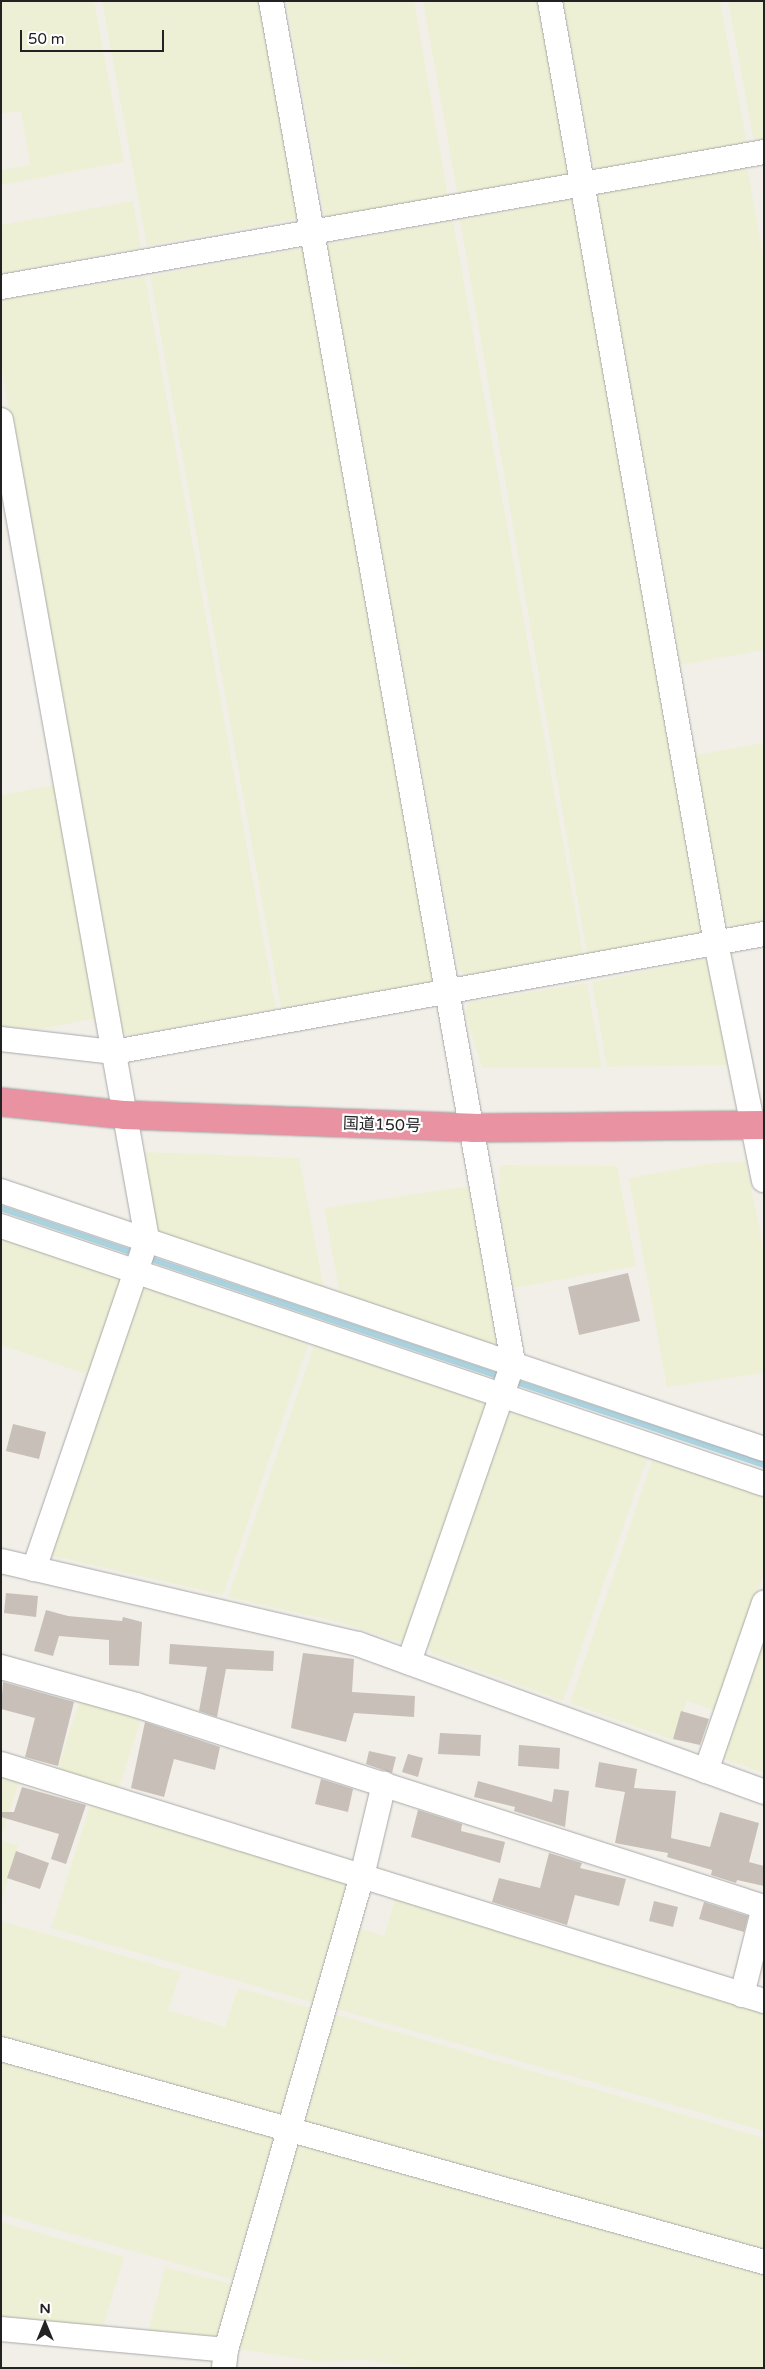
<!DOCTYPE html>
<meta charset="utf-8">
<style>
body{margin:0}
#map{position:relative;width:765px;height:2369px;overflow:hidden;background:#f2efe9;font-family:"Varela Round","Noto Sans JP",sans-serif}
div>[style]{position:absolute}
.farmland>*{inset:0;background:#eef0d5}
.stream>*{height:5.5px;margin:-2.75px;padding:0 2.75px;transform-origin:2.75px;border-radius:2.75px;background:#aad3df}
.building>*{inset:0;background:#c7bfb8}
.roads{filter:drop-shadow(0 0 1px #a9a9a9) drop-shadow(0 0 1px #a9a9a9)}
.minor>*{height:24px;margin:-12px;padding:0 12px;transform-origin:12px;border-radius:12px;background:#fff}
.highway>*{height:28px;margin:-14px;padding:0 14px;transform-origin:14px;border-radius:14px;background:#e892a2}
span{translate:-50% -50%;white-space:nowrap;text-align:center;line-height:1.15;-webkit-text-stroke:4.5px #fff;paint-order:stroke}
.street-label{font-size:16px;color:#222}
.frame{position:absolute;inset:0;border:2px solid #222;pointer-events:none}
.north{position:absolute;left:20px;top:2299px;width:50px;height:50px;-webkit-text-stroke:4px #fff;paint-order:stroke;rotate:0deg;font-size:14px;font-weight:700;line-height:20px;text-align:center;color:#222}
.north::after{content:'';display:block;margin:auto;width:18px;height:22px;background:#222;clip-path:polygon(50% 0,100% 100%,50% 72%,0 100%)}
.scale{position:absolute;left:20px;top:30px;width:144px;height:22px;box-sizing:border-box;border:2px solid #222;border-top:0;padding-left:6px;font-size:15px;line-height:18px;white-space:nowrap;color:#222;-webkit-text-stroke:4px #fff;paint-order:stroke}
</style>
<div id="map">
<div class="farmland">
<div style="clip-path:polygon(1px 1px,94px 1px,124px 162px,1px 185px,1px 170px,30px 165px,21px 111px,1px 114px)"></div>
<div style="clip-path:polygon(102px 1px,262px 1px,302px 218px,147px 246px)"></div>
<div style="clip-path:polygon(286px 1px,414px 1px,448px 197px,325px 219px)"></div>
<div style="clip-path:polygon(423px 1px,538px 1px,571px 175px,458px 197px)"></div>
<div style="clip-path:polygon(562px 1px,720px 1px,747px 144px,595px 171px)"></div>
<div style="clip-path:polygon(728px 1px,764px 1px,764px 140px,754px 142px)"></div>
<div style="clip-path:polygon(747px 166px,764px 260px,764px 650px,681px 665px,597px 199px,600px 191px)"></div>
<div style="clip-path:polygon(578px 198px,706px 933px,587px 954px,460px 220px)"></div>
<div style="clip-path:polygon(133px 201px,141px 248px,1px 273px,1px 225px)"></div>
<div style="clip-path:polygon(453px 221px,583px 954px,467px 975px,458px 970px,326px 244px)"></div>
<div style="clip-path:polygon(304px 248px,434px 976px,429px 983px,281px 1008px,150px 276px)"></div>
<div style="clip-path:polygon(145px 277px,276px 1009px,128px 1036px,121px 1030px,1px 366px,1px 300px)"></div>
<div style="clip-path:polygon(764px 743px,764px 922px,734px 928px,725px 923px,695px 755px)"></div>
<div style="clip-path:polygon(54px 785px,99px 1018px,39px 1029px,1px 1026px,1px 795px)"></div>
<div style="clip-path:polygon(706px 958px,715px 963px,731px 1065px,607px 1067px,592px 982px)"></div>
<div style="clip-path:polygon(587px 983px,602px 1068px,482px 1068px,465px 1013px,470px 1002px)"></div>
<div style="clip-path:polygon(145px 1152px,299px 1158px,325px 1293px,158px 1237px)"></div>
<div style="clip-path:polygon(746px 1162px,764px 1252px,764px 1373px,667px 1387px,629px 1178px,712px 1163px)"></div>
<div style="clip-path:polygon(500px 1165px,617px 1166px,636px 1266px,514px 1288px,499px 1206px)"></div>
<div style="clip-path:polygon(469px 1186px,498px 1353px,341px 1299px,324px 1208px)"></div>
<div style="clip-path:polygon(1px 1232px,123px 1278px,89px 1375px,1px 1345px)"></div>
<div style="clip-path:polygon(139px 1284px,310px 1339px,223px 1595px,53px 1556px,48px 1551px)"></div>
<div style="clip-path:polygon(316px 1340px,486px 1402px,403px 1643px,338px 1622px,228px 1597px)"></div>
<div style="clip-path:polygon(508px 1410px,649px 1453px,563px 1701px,433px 1654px,427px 1644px)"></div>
<div style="clip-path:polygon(654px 1455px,764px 1492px,764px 1573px,717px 1711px,687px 1701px,673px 1740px,570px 1703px)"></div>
<div style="clip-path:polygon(764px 1624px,764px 1773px,719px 1757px)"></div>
<div style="clip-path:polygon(80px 1699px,142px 1716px,117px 1793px,56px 1774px)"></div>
<div style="clip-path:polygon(1px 1774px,20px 1779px,1px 1838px)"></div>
<div style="clip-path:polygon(91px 1803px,344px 1879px,349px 1886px,315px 2003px,51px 1928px)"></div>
<div style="clip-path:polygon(1px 1840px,18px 1846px,1px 1904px)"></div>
<div style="clip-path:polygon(396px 1896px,764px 2010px,764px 2131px,333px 2008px,357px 1927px,384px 1936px)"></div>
<div style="clip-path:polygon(1px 1921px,181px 1972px,168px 2010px,225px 2027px,238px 1988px,311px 2008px,280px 2114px,1px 2036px)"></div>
<div style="clip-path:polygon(331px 2013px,764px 2138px,764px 2253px,306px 2126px,301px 2117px)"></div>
<div style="clip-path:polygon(1px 2055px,276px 2132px,232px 2279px,1px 2214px)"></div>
<div style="clip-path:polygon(295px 2143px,764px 2272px,764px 2368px,413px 2367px,368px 2360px,314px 2361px,238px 2349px)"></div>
<div style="clip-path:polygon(1px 2222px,124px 2257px,103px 2327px,1px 2318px)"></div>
<div style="clip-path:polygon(165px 2267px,232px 2284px,217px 2338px,148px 2333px)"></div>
</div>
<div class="stream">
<div style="left:1px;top:1208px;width:144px;rotate:18.7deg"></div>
<div style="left:145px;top:1257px;width:376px;rotate:18.6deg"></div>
<div style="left:513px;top:1381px;width:265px;rotate:18.5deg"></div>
</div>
<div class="building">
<div style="clip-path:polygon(628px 1273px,640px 1321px,579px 1335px,568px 1287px)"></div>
<div style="clip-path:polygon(13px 1424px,46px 1432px,39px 1459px,6px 1451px)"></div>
<div style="clip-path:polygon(6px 1593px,38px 1596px,36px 1617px,4px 1613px)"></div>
<div style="clip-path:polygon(46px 1610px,68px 1616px,122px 1621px,123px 1617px,142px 1622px,139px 1666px,109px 1665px,109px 1640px,59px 1636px,53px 1656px,34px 1651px)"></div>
<div style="clip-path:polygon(170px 1644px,274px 1651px,273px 1671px,226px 1669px,217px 1717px,199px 1711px,207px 1667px,169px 1664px)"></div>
<div style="clip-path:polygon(303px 1653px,354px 1659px,352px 1692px,415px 1696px,414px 1717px,354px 1713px,346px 1742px,291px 1728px)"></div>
<div style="clip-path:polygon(3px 1682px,74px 1702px,58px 1766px,25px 1757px,35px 1718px,1px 1709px)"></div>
<div style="clip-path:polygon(681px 1711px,709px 1719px,700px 1745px,673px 1739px)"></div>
<div style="clip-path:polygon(145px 1722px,220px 1747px,215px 1770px,174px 1759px,164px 1797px,131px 1788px)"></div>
<div style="clip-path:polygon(440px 1733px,481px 1735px,480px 1756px,438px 1754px)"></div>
<div style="clip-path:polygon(519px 1745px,560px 1748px,559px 1769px,518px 1766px)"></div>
<div style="clip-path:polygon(369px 1751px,396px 1757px,392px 1773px,366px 1764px)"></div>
<div style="clip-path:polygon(408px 1754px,423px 1758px,418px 1777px,402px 1772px)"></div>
<div style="clip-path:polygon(599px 1762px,637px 1769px,634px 1788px,676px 1791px,671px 1838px,710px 1847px,720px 1812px,759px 1823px,749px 1862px,764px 1866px,764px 1886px,737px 1880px,736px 1883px,711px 1875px,712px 1870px,667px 1857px,668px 1853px,615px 1843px,625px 1792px,595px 1787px)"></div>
<div style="clip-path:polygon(321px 1779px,353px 1789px,348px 1812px,315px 1804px)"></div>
<div style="clip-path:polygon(478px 1781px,552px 1802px,554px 1789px,569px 1791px,565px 1827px,514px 1811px,515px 1807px,474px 1797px)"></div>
<div style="clip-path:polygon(22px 1787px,86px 1805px,66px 1864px,51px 1859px,59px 1834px,1px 1817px,1px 1812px,14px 1812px)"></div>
<div style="clip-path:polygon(418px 1810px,462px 1824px,461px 1831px,505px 1842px,500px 1863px,411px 1837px)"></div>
<div style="clip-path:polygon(16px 1851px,49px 1863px,40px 1889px,7px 1878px)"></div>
<div style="clip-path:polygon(549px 1853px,582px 1863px,580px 1868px,626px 1879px,619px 1906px,575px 1895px,567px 1925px,492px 1902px,499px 1878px,540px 1888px)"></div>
<div style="clip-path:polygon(654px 1901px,678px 1907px,673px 1927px,649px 1921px)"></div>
<div style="clip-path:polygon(704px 1902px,748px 1916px,744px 1932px,699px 1919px)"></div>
</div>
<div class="roads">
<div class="minor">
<div style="left:271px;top:1px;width:1383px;rotate:79.92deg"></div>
<div style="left:513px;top:1363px;width:317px;rotate:109.2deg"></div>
<div style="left:550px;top:1px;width:957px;rotate:80.01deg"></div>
<div style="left:716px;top:943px;width:242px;rotate:78.6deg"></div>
<div style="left:1px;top:287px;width:775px;rotate:-10.03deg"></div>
<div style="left:1px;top:420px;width:832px;rotate:79.89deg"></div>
<div style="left:147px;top:1239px;width:349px;rotate:108.9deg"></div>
<div style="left:1px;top:1039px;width:114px;rotate:6.6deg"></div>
<div style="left:114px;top:1052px;width:661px;rotate:-10.29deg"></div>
<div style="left:1px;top:1191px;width:805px;rotate:18.68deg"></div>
<div style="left:1px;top:1226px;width:805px;rotate:18.68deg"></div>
<div style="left:1px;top:1561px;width:367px;rotate:13.1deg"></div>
<div style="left:358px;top:1644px;width:432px;rotate:20deg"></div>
<div style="left:1px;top:1667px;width:140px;rotate:15.7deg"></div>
<div style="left:136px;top:1705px;width:660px;rotate:17.83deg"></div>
<div style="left:1px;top:1764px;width:799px;rotate:17.26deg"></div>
<div style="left:706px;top:1771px;width:178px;rotate:-71deg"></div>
<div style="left:742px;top:1995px;width:91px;rotate:-76deg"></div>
<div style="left:1px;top:2049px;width:792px;rotate:15.6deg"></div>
<div style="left:1px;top:2329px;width:226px;rotate:5.3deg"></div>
<div style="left:224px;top:2368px;width:18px;rotate:-84deg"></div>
<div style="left:226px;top:2350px;width:493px;rotate:-74deg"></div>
<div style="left:362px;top:1876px;width:95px;rotate:-76.6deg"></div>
</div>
<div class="highway">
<div style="left:1px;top:1102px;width:125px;rotate:6deg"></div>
<div style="left:125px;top:1115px;width:348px;rotate:2.1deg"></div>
<div style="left:473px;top:1128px;width:291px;rotate:-0.6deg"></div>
</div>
</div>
<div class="street-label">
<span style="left:382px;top:1125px;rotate:2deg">国道150号</span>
</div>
<div class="frame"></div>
<div class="north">N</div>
<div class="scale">50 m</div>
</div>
